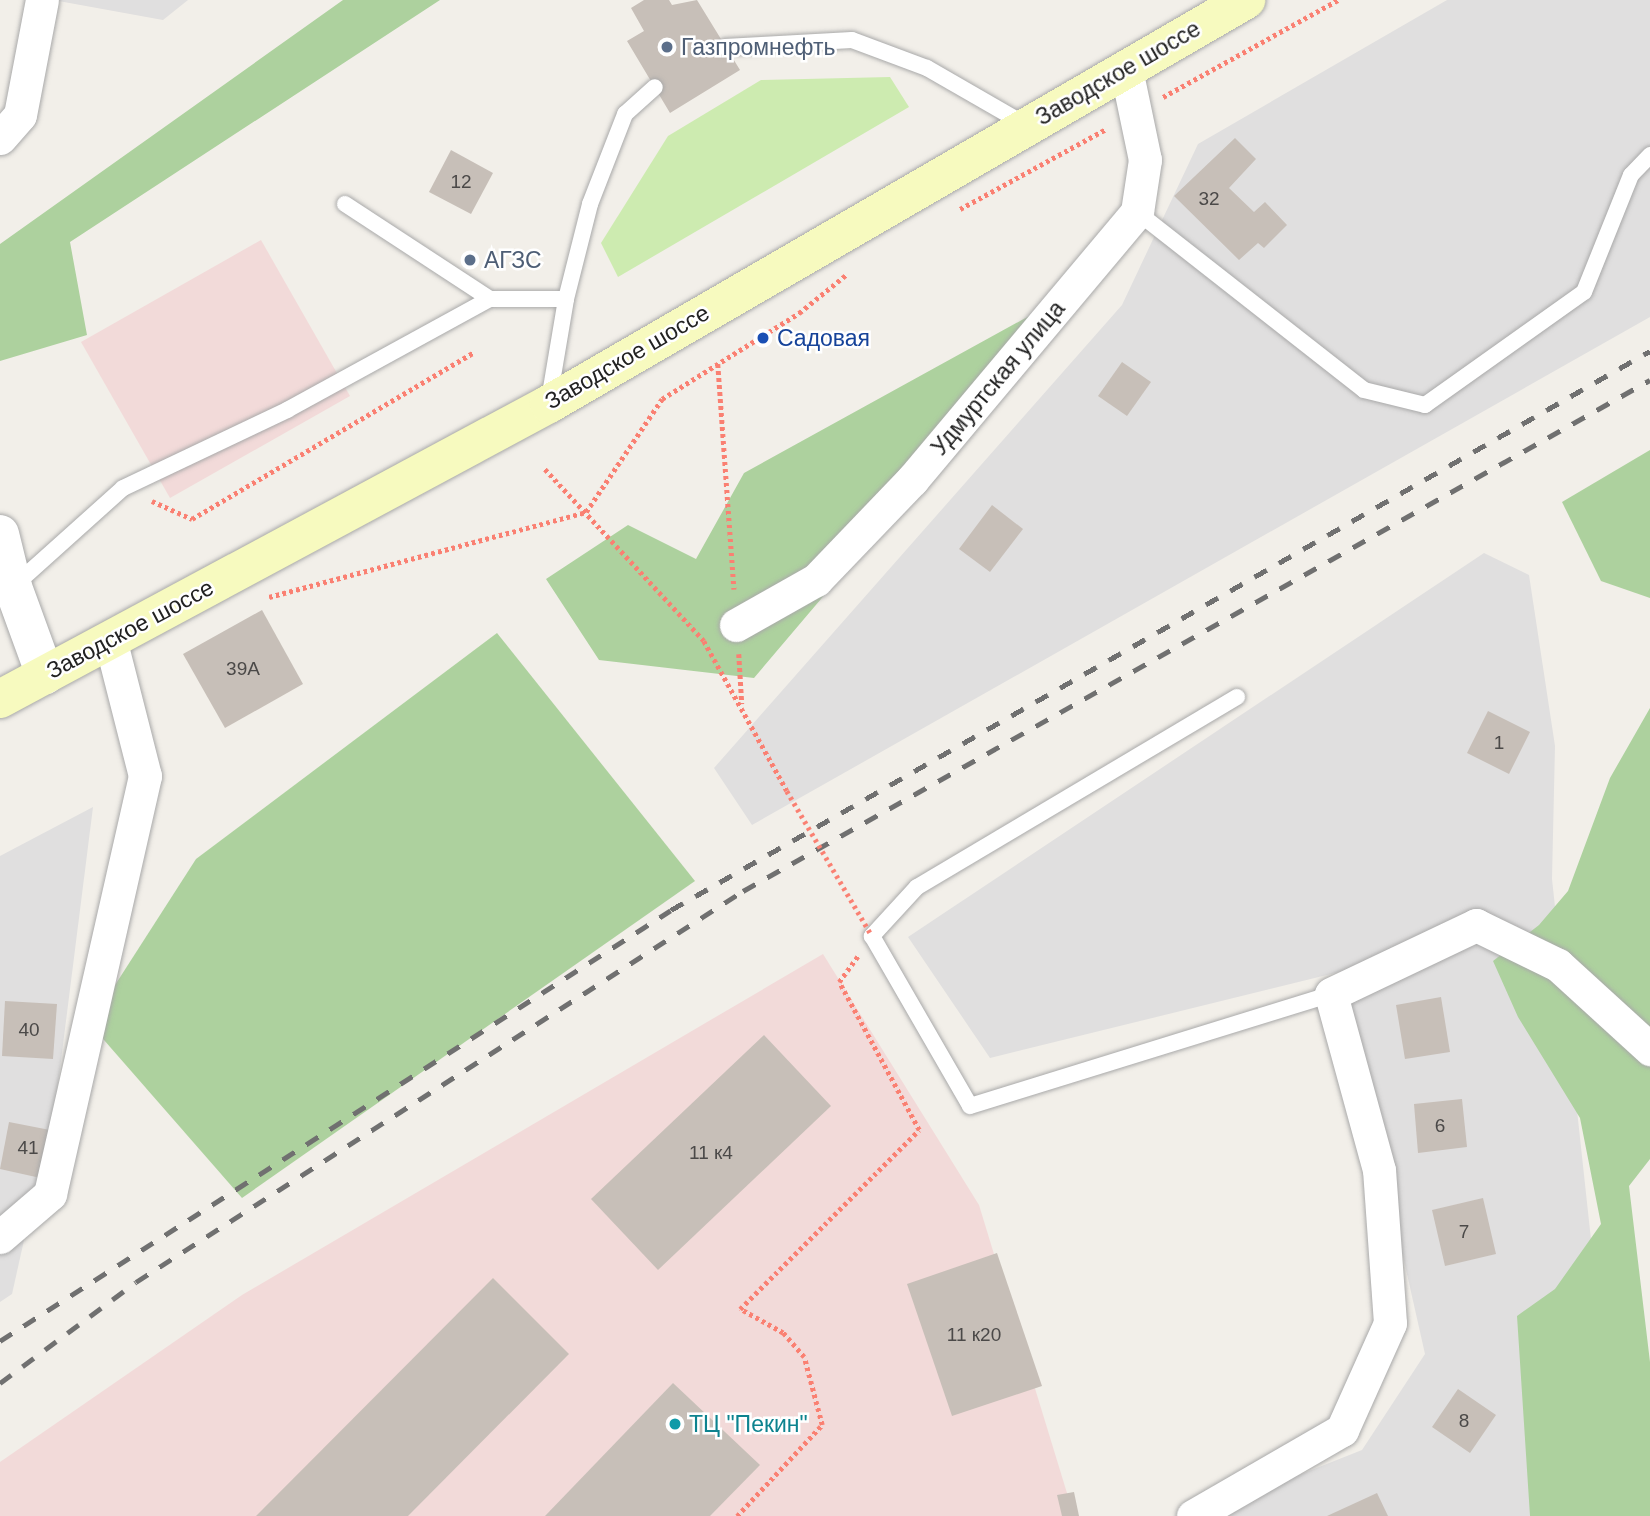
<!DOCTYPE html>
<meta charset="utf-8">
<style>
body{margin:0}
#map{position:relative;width:1650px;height:1516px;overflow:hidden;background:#f2efe9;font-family:Helvetica,sans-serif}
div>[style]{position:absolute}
.residential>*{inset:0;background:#e0dfdf}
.commercial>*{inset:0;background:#f2dad9}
.grass>*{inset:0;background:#cdebb0}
.forest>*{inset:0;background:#add19e}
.building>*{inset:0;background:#c7bfb8}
.path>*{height:4.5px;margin-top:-2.25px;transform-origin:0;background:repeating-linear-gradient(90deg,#fa8072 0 3.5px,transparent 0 7px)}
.roads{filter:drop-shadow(0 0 2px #a9a9a9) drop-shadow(0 0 2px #a9a9a9)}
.service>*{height:16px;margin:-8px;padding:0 8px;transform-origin:8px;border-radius:8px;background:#fff}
.minor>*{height:33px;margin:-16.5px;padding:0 16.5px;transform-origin:16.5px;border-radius:16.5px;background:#fff}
.tertiary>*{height:38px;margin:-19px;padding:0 19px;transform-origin:19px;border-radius:19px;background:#fff}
.secondary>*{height:38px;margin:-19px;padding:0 19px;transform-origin:19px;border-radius:19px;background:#f7fabf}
.rail>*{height:5px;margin-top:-2.5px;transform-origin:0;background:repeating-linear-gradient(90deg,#707070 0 14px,transparent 0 28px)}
.path-bridge>*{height:4.5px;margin-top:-2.25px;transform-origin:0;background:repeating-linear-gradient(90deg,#fa8072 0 3.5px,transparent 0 7px)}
.dots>*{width:19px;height:19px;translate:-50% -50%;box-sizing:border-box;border:4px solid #fff;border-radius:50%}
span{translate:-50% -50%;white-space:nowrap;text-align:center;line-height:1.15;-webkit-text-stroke:5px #fff;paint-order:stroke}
.number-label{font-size:19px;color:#4b4948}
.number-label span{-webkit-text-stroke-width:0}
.service-label{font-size:23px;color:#4e5e75}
.left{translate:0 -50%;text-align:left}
.street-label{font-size:23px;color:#222}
.transit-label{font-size:23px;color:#164399}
.culture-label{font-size:23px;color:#0d838f}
</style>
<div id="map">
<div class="residential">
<div style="clip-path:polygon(53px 0,188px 0,163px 20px)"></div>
<div style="clip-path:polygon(1447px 0,1650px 0,1650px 317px,752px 825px,714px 768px,1122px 305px,1198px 144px)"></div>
<div style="clip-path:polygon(1484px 553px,1529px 575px,1555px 746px,1552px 879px,1617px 1480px,1611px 1516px,1196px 1516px,1362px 1450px,1425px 1354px,1339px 972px,990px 1058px,908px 937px)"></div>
<div style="clip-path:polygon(93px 807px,57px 1092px,12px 1294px,0 1302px,0 856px)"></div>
</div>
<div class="commercial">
<div style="clip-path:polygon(261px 240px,350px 396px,170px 498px,81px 342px)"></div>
<div style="clip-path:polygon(823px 954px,979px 1205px,1074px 1516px,0 1516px,0 1462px,242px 1295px)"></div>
</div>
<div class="grass">
<div style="clip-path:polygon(890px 77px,909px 107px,618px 277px,601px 243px,668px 136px,761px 80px)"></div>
</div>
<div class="forest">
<div style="clip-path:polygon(343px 0,440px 0,70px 242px,87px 335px,0 361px,0 244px)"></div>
<div style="clip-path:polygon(1089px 283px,754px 678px,599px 660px,546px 579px,628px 525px,696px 559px,744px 473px)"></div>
<div style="clip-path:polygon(1650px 450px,1650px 598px,1601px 581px,1562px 502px)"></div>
<div style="clip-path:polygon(497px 633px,695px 881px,242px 1198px,90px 1024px,196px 859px)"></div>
<div style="clip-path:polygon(1650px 708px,1650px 1159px,1629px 1186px,1650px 1362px,1650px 1516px,1530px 1516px,1517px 1316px,1555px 1289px,1601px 1224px,1580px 1118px,1518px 1017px,1493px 961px,1539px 925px,1568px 891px,1610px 778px)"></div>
</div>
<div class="building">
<div style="clip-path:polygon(644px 0,669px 0,672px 5px,697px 0,740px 70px,670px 113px,627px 41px,644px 31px,631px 8px)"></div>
<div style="clip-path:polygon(1235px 138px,1256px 159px,1229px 188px,1254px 212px,1265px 202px,1287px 225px,1264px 248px,1258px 243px,1239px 260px,1174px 196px)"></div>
<div style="clip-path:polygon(451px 150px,493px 173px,471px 214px,429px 192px)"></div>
<div style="clip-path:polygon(1122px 362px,1151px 382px,1127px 416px,1098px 396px)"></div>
<div style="clip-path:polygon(992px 505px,1023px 529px,990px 572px,959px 549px)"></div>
<div style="clip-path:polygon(262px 610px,303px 684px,225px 728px,183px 654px)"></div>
<div style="clip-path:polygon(1488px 711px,1530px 732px,1509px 774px,1467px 753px)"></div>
<div style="clip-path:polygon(1441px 997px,1450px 1052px,1405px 1059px,1396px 1005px)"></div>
<div style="clip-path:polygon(5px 1001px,57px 1004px,53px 1059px,2px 1056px)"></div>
<div style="clip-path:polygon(764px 1035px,831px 1106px,658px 1270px,591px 1199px)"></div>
<div style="clip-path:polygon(1462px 1099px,1467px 1147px,1418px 1153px,1414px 1104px)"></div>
<div style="clip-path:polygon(9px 1122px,55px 1131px,45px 1179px,0 1169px)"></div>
<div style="clip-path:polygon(1483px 1198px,1496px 1254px,1445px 1266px,1432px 1210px)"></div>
<div style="clip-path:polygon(997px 1253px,1042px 1386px,952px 1416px,907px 1284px)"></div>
<div style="clip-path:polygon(493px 1278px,569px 1354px,408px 1516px,256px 1516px)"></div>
<div style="clip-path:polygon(673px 1383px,760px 1465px,710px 1516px,545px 1516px)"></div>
<div style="clip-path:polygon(1458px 1389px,1496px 1415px,1470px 1453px,1432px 1427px)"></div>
<div style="clip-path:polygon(1074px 1492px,1079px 1516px,1062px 1516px,1057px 1495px)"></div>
<div style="clip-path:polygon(1377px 1493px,1388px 1516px,1327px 1516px)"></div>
</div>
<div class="path">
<div style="left:1163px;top:97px;width:200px;rotate:-29deg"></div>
<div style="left:960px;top:209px;width:166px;rotate:-28.7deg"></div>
<div style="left:718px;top:364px;width:226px;rotate:85.9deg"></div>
<div style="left:545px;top:469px;width:234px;rotate:47.2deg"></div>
<div style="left:704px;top:641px;width:171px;rotate:61deg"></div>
<div style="left:152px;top:501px;width:44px;rotate:24.2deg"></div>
<div style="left:192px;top:519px;width:326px;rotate:-30.6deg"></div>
<div style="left:269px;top:597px;width:328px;rotate:-15deg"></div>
<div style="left:586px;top:512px;width:136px;rotate:-56.1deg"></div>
<div style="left:662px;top:399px;width:162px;rotate:-32.1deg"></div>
<div style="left:799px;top:313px;width:62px;rotate:-39.1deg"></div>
<div style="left:739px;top:654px;width:50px;rotate:86.6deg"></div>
<div style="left:737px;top:1516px;width:125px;rotate:-47deg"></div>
<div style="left:822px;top:1425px;width:70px;rotate:-104.8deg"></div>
<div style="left:804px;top:1357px;width:32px;rotate:-131deg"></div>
<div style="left:783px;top:1333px;width:49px;rotate:-150.8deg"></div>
<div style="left:740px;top:1309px;width:253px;rotate:-45deg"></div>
<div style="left:919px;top:1130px;width:168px;rotate:-118.4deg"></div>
<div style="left:839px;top:982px;width:32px;rotate:-54deg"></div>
</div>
<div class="roads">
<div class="service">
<div style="left:725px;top:47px;width:127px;rotate:-3.2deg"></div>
<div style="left:852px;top:40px;width:80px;rotate:20.5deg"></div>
<div style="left:927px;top:68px;width:114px;rotate:29.9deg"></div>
<div style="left:345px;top:204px;width:173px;rotate:33.2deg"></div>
<div style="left:1137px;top:212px;width:288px;rotate:38.1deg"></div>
<div style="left:1364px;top:390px;width:63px;rotate:13.8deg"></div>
<div style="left:1425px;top:405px;width:195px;rotate:-35.4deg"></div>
<div style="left:1584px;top:292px;width:126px;rotate:-68.1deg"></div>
<div style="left:1631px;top:175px;width:28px;rotate:-46deg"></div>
<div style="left:549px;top:400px;width:102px;rotate:-80.4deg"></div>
<div style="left:566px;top:299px;width:98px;rotate:-75.8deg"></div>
<div style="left:590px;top:204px;width:97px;rotate:-68.7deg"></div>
<div style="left:625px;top:114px;width:40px;rotate:-42deg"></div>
<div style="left:15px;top:585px;width:145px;rotate:-41.9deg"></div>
<div style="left:123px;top:488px;width:182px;rotate:-25.4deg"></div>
<div style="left:287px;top:410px;width:231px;rotate:-28.7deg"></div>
<div style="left:490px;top:299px;width:76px"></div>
<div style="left:1237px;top:697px;width:372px;rotate:149.3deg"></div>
<div style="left:917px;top:887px;width:67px;rotate:132.6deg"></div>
<div style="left:872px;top:936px;width:196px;rotate:60deg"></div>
<div style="left:970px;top:1106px;width:378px;rotate:-17.2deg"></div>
</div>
<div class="minor">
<div style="left:0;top:138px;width:30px;rotate:-49deg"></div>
<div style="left:20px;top:115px;width:117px;rotate:-79.2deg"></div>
<div style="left:736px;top:625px;width:92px;rotate:-29.4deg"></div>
<div style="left:816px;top:580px;width:139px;rotate:-46.2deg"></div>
<div style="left:912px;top:480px;width:350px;rotate:-50deg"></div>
<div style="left:1137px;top:212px;width:53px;rotate:-81.3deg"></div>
<div style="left:1145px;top:160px;width:93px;rotate:-101.8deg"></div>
<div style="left:0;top:1237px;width:66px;rotate:-40.7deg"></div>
<div style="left:50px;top:1194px;width:429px;rotate:-77.2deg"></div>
<div style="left:145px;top:776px;width:141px;rotate:-104.3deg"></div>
<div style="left:1193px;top:1516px;width:172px;rotate:-30deg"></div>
<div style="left:1342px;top:1430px;width:117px;rotate:-65.8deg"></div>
<div style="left:1390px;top:1323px;width:153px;rotate:-94.1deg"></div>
<div style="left:1379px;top:1170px;width:182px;rotate:-105.3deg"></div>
<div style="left:1331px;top:994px;width:161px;rotate:-25.4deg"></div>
<div style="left:1476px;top:925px;width:91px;rotate:26deg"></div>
<div style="left:1558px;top:965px;width:125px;rotate:42.4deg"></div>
</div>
<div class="tertiary">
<div style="left:0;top:534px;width:55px;rotate:76.2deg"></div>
<div style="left:13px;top:587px;width:94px;rotate:70deg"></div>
</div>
<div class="secondary">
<div style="left:0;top:699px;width:623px;rotate:-28.25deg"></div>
<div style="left:549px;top:404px;width:806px;rotate:-30.1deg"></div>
</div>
</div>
<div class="rail">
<div style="left:0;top:1341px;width:797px;rotate:-32.71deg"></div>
<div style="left:671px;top:910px;width:1127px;rotate:-29.73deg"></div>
<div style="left:0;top:1383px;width:169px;rotate:-36.6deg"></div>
<div style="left:136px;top:1282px;width:722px;rotate:-32.79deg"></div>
<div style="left:743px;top:891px;width:1041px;rotate:-29.4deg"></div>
</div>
<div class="path-bridge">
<div style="left:787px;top:791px;width:168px;rotate:59.6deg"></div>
</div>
<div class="dots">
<div style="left:667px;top:47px;background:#5c6f8a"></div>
<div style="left:470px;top:260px;background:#5c6f8a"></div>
<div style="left:763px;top:338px;background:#1a4fb4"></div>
<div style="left:675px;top:1424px;background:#0f9aa8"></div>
</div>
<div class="number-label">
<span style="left:461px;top:182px">12</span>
<span style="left:1209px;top:199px">32</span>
<span style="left:243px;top:669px">39А</span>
<span style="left:1499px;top:743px">1</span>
<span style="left:29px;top:1030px">40</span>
<span style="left:1440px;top:1126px">6</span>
<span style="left:28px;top:1148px">41</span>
<span style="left:711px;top:1153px">11 к4</span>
<span style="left:1464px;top:1232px">7</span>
<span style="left:974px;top:1335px">11 к20</span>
<span style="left:1464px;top:1421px">8</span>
</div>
<div class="service-label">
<span class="left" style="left:681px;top:47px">Газпромнефть</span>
<span class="left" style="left:484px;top:260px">АГЗС</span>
</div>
<div class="street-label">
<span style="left:1118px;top:73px;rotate:-30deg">Заводское шоссе</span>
<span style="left:627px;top:357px;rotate:-30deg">Заводское шоссе</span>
<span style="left:998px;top:378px;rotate:-50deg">Удмуртская улица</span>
<span style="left:130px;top:629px;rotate:-28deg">Заводское шоссе</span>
</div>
<div class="transit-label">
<span class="left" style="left:777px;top:338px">Садовая</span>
</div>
<div class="culture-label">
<span class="left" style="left:689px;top:1424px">ТЦ "Пекин"</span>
</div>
</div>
